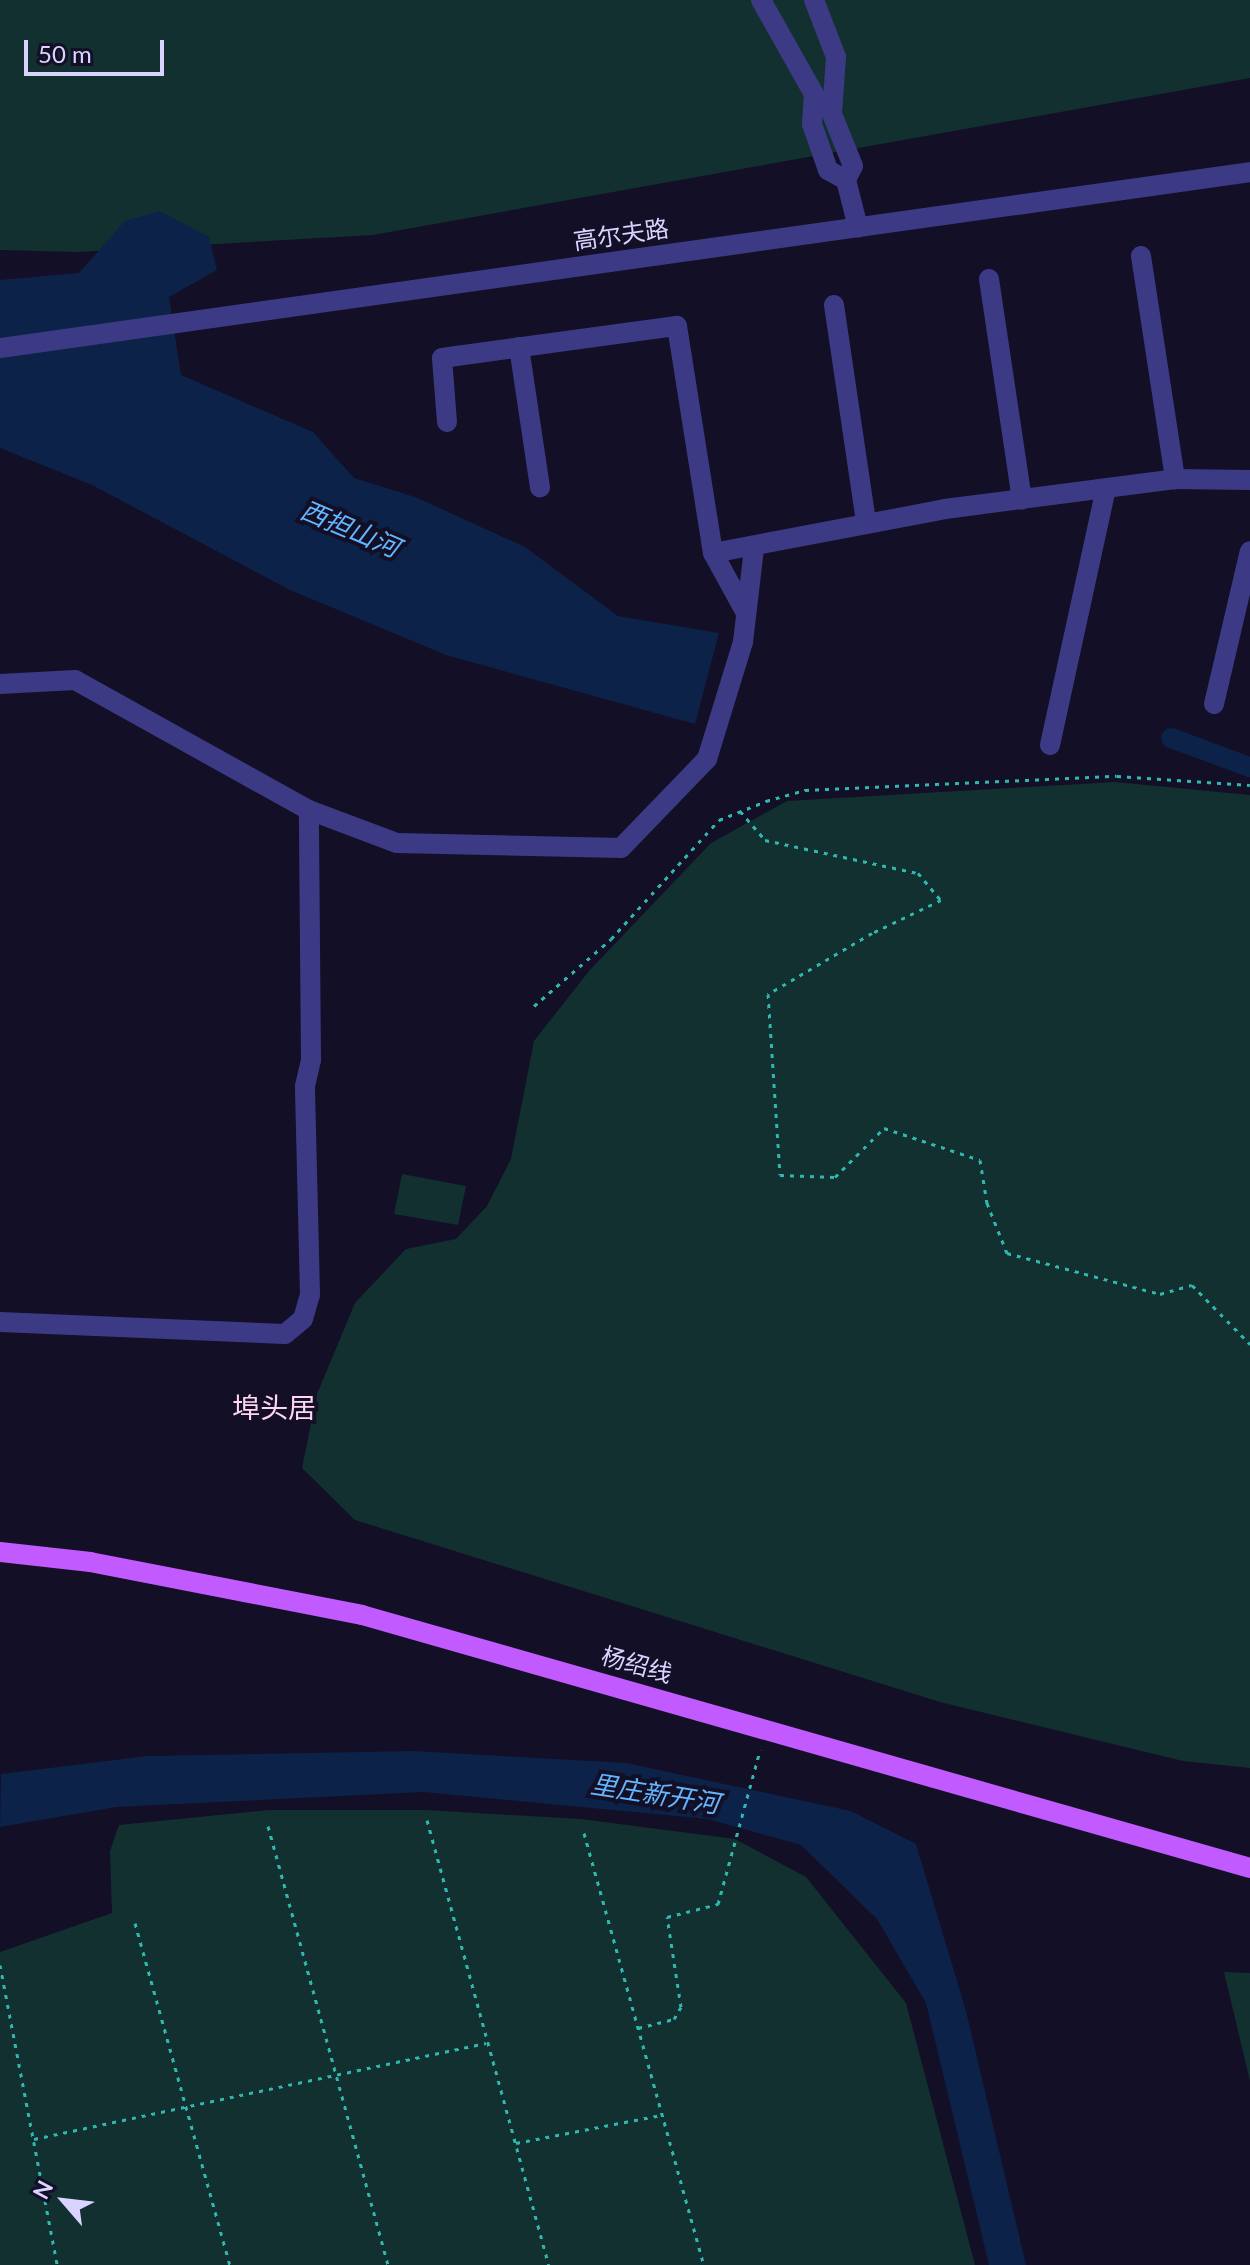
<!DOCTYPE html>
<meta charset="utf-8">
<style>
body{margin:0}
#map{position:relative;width:1250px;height:2265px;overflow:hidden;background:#130f26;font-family:Lato,"Noto Sans SC",sans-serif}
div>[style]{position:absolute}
.green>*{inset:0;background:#12302f}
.water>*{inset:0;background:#0c2248}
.canal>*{height:20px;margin:-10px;padding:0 10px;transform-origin:10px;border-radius:10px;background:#0c2248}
.path>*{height:3px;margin-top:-1.5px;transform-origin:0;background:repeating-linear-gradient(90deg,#2fb8b0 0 4px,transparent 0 10px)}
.minor>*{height:20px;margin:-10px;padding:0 10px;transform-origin:10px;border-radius:10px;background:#3d3a85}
.major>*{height:20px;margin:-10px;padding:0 10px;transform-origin:10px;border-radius:10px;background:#c25bff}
span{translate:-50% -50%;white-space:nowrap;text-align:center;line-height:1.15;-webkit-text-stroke:8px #130f26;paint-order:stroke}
.street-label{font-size:24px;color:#d9d4ff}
.water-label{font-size:26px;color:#62b6ff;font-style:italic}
.quarter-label{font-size:28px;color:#ffd6f0}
.north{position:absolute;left:24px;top:2161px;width:80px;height:80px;-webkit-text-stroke:6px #130f26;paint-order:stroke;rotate:298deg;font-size:22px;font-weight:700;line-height:32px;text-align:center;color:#d9d4ff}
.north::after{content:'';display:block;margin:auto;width:28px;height:36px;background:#d9d4ff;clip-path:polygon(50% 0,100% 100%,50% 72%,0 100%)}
.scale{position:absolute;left:24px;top:40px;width:140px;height:36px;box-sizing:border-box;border:4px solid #d9d4ff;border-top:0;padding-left:10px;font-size:24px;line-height:28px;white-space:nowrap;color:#d9d4ff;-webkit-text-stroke:6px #130f26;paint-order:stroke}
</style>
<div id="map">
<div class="green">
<div style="clip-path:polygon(0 0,1250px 0,1250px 78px,373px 235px,78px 252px,0 250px)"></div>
<div style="clip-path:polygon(1115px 782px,1250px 795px,1250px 1768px,1183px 1761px,940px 1702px,355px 1520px,302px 1468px,317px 1394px,355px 1303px,406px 1249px,456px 1239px,487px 1206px,511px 1159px,534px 1041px,589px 971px,711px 843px,787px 801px)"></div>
<div style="clip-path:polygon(402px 1174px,466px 1186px,458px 1225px,394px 1214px)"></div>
<div style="clip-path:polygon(268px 1810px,426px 1810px,581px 1819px,735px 1839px,806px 1877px,906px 2003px,975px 2265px,0 2265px,0 1952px,112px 1913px,110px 1851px,119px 1825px)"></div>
<div style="clip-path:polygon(1224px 1972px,1250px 1973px,1250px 2081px)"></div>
</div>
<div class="water">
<div style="clip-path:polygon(160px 211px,209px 237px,217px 270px,169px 297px,181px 375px,313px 432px,354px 478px,415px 497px,525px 547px,618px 616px,719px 633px,695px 724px,446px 655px,290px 590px,92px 485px,0 448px,0 280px,79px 273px,125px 221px)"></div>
<div style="clip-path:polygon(415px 1751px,626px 1763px,851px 1811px,916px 1844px,966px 2011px,1026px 2265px,989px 2265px,926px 2003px,877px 1919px,801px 1845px,708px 1819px,424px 1792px,116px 1807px,0 1827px,1px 1774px,147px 1756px)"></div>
</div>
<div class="canal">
<div style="left:1171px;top:738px;width:84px;rotate:20.2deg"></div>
</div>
<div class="path">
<div style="left:740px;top:811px;width:38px;rotate:49deg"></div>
<div style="left:765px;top:840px;width:157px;rotate:12.2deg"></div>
<div style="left:918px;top:873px;width:35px;rotate:50deg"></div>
<div style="left:941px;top:900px;width:76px;rotate:154.4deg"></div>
<div style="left:872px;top:933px;width:121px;rotate:149.6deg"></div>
<div style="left:768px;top:994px;width:181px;rotate:86.2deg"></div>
<div style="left:780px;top:1175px;width:55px;rotate:2.1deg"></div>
<div style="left:835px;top:1177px;width:69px;rotate:-45deg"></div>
<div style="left:884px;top:1128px;width:101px;rotate:18.4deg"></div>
<div style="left:980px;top:1160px;width:44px;rotate:80.8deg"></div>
<div style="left:987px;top:1203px;width:54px;rotate:68.2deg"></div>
<div style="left:1007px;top:1253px;width:158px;rotate:15deg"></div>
<div style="left:1160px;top:1294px;width:33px;rotate:-16deg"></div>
<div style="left:1192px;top:1285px;width:83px;rotate:45.5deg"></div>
<div style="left:534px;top:1006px;width:102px;rotate:-41deg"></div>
<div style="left:611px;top:939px;width:161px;rotate:-47.8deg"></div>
<div style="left:719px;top:820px;width:51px;rotate:-22deg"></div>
<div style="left:766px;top:801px;width:41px;rotate:-15.8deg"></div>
<div style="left:805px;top:790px;width:312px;rotate:-2.6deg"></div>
<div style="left:1117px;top:776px;width:133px;rotate:3.9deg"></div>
<div style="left:427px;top:1820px;width:461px;rotate:74.7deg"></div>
<div style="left:268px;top:1826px;width:455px;rotate:74.7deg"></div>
<div style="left:584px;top:1833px;width:448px;rotate:74.5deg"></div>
<div style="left:135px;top:1923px;width:355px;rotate:74.5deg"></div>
<div style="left:0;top:1965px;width:305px;rotate:79.2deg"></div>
<div style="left:638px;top:2028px;width:37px;rotate:-14deg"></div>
<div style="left:674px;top:2019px;width:14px;rotate:-60deg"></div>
<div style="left:681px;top:2007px;width:91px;rotate:-98.8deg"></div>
<div style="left:667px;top:1917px;width:53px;rotate:-14.3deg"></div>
<div style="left:718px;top:1904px;width:160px;rotate:-74.7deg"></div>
<div style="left:34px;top:2139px;width:462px;rotate:-12deg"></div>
<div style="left:516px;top:2143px;width:148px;rotate:-10.9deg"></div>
</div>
<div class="minor">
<div style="left:761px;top:0;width:108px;rotate:60.6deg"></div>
<div style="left:814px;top:94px;width:30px;rotate:94deg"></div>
<div style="left:812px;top:124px;width:49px;rotate:70.8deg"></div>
<div style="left:828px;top:170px;width:21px;rotate:29deg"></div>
<div style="left:814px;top:0;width:61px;rotate:68.9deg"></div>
<div style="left:836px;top:57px;width:57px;rotate:94deg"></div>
<div style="left:832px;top:114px;width:56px;rotate:68deg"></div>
<div style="left:853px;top:166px;width:16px;rotate:117deg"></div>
<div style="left:846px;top:180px;width:49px;rotate:75.7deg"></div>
<div style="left:1141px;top:256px;width:226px;rotate:81.3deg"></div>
<div style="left:989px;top:279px;width:223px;rotate:81.5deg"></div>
<div style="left:834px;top:305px;width:218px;rotate:81.6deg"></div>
<div style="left:519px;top:347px;width:142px;rotate:81.5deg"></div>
<div style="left:0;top:348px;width:1262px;rotate:-8.01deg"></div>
<div style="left:447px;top:422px;width:64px;rotate:-94.5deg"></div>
<div style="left:442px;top:358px;width:237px;rotate:-7.8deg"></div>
<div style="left:677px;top:326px;width:230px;rotate:81deg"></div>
<div style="left:713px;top:553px;width:68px;rotate:61.2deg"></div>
<div style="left:713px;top:553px;width:236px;rotate:-10.7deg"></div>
<div style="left:945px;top:509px;width:232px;rotate:-7.4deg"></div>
<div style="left:1175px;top:479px;width:75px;rotate:0.8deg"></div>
<div style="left:0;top:684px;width:75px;rotate:-3.1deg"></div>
<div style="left:75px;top:680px;width:268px;rotate:29.1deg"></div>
<div style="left:309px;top:810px;width:94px;rotate:20.6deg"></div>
<div style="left:397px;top:843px;width:224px;rotate:1.3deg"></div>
<div style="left:621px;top:848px;width:124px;rotate:-46deg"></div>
<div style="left:707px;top:759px;width:122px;rotate:-72.9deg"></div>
<div style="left:743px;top:642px;width:94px;rotate:-83.3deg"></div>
<div style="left:1214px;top:704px;width:157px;rotate:-76.8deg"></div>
<div style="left:1050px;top:745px;width:259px;rotate:-77.7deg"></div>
<div style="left:0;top:1322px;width:285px;rotate:2.4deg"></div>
<div style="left:285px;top:1334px;width:23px;rotate:-40deg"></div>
<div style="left:303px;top:1319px;width:26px;rotate:-74deg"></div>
<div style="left:310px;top:1294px;width:208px;rotate:-91.4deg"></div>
<div style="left:305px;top:1086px;width:27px;rotate:-77deg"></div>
<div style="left:311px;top:1060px;width:250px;rotate:-90.5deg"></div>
</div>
<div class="major">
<div style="left:0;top:1552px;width:91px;rotate:6.3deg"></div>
<div style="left:90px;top:1562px;width:277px;rotate:11deg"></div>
<div style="left:362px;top:1615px;width:923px;rotate:15.9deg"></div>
</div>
<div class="street-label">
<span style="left:621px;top:234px;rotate:-8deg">高尔夫路</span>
<span style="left:637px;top:1664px;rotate:16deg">杨绍线</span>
</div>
<div class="water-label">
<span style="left:350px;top:529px;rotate:23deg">西担山河</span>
<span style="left:655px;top:1794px;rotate:9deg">里庄新开河</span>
</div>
<div class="quarter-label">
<span style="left:274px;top:1407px">埠头居</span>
</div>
<div class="north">N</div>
<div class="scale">50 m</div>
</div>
